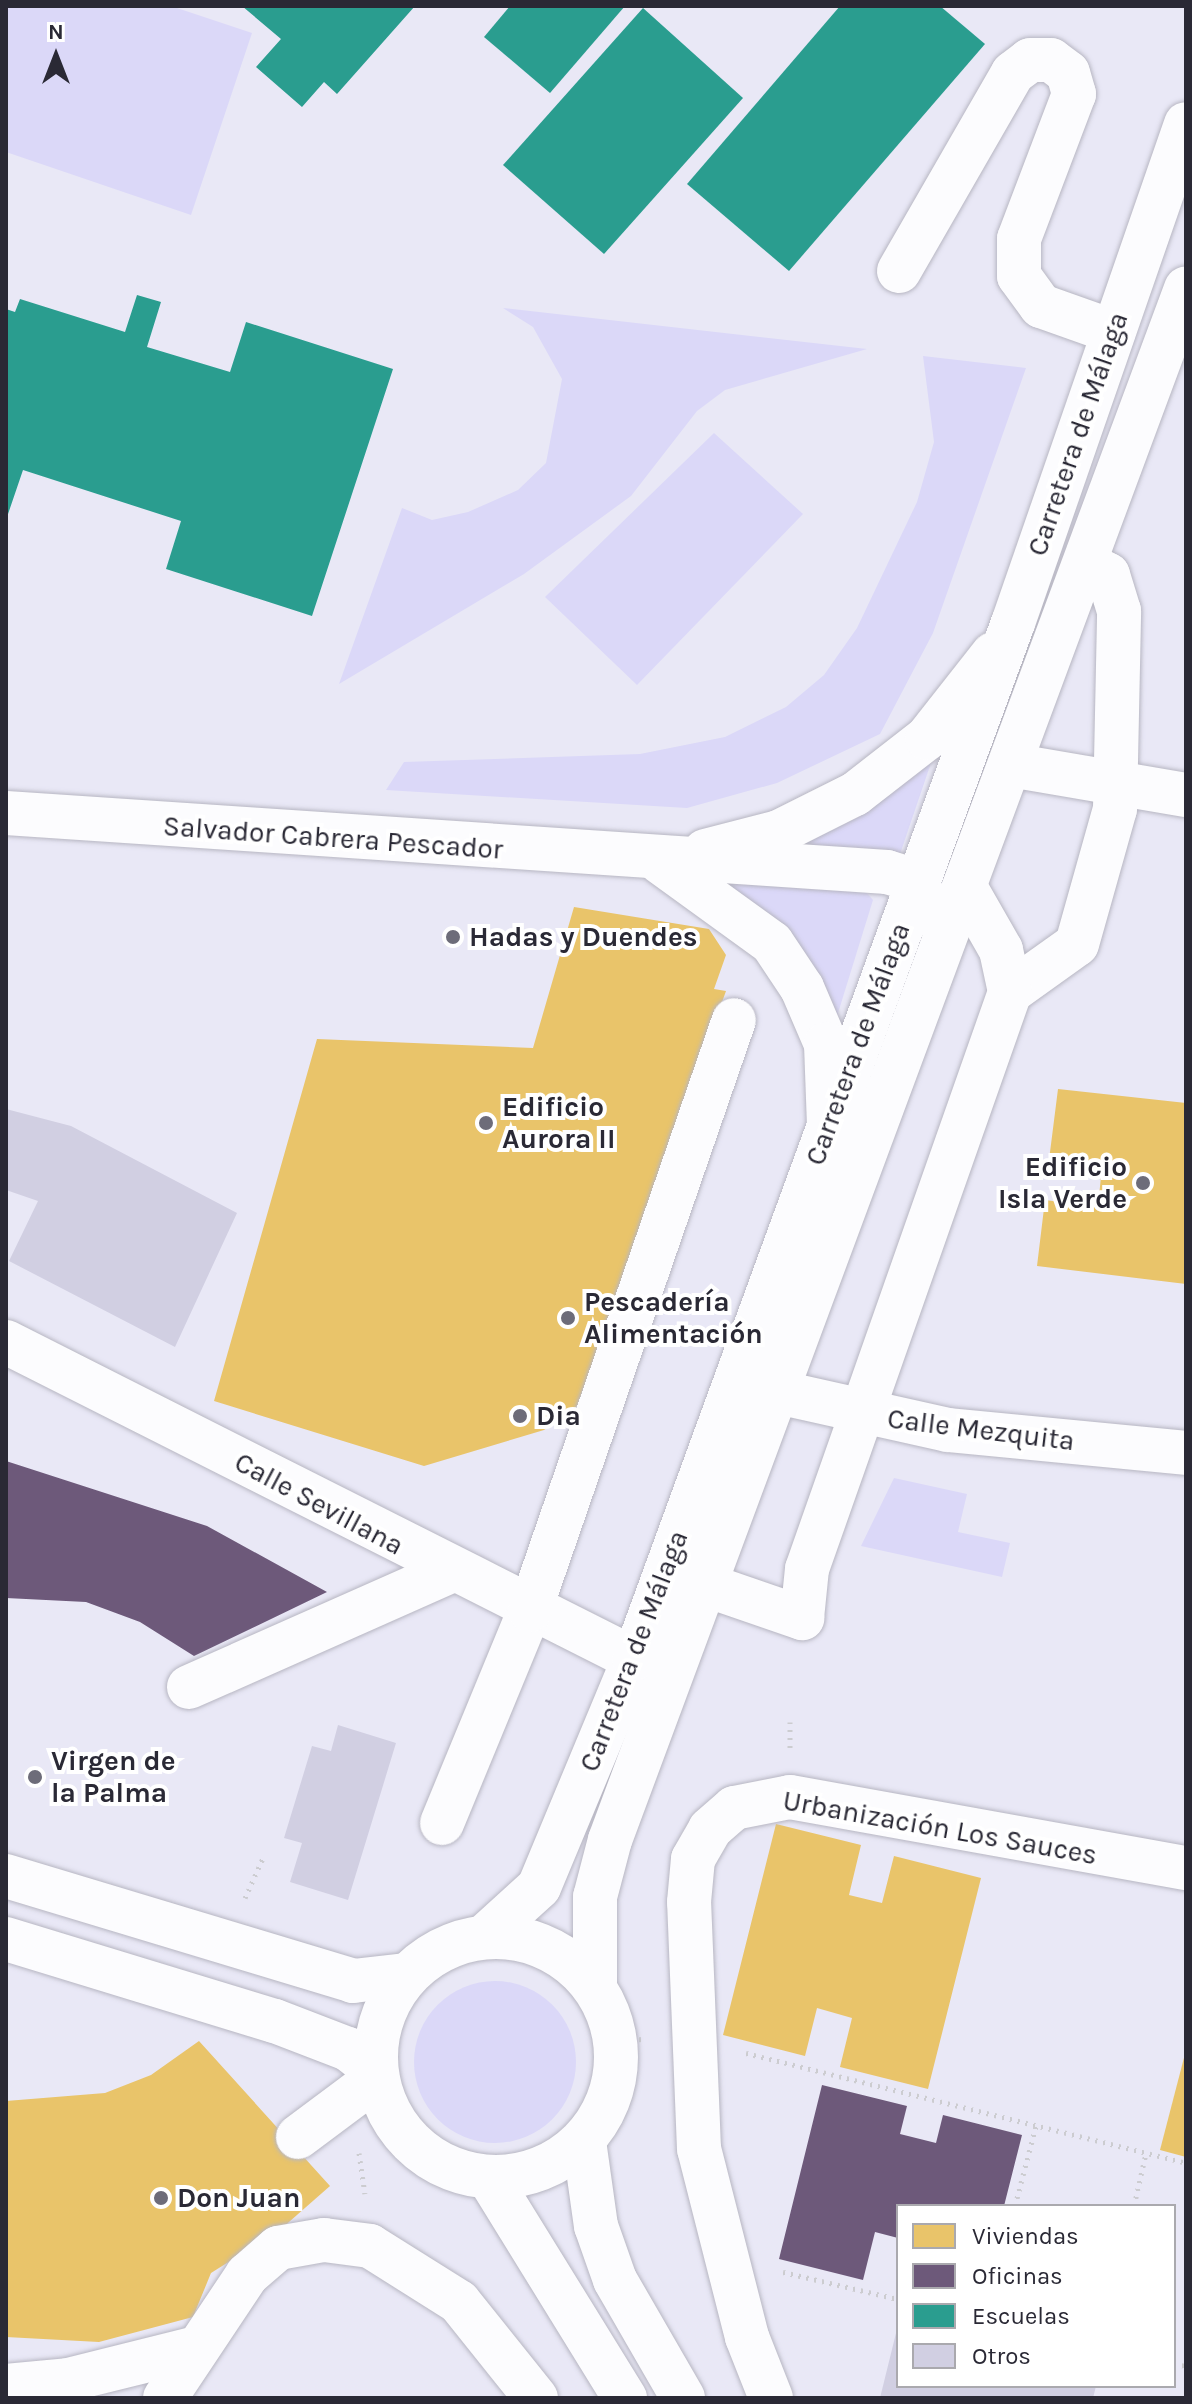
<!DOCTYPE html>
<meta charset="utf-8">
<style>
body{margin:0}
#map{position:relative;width:1192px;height:2404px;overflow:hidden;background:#e9e8f6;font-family:Karla,sans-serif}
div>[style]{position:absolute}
.green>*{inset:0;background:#dbd8f8}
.round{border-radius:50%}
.homes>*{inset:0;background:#e9c46a}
.offices>*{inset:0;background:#6d597a}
.schools>*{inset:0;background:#2a9d8f}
.building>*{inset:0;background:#d1cfe2}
.path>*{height:5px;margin-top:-2.5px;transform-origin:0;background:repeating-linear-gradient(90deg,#ccccd0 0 2px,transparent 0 8px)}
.roads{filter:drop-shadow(0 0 2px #b7b6c2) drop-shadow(0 0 2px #b7b6c2)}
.minor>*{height:44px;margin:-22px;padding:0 22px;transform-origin:22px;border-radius:22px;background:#fcfcfe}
.major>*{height:44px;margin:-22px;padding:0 22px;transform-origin:22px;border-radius:22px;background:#fcfcfe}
.major>.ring{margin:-22px;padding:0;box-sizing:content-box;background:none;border:44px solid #fcfcfe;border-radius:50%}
.dots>*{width:22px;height:22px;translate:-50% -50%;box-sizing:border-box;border:4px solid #fff;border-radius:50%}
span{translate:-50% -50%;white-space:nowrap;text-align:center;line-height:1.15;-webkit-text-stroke:8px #fff;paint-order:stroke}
.street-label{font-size:28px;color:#2a2935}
.poi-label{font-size:28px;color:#2a2935;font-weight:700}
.left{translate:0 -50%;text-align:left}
.right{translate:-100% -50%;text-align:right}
.frame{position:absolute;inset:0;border:8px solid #2a2935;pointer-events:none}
.legend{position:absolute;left:896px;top:2204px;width:280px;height:184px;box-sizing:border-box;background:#fff;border:2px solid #aaa9ae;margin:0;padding:10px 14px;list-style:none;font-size:24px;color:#2a2935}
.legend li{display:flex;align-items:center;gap:16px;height:40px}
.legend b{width:40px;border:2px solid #aaa9ae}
.north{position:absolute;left:16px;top:16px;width:80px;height:80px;-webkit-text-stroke:6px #fff;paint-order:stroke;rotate:0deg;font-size:22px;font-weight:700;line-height:32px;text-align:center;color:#2a2935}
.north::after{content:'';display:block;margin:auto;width:28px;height:36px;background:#2a2935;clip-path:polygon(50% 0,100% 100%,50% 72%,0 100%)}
</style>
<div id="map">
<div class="green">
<div style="clip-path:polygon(6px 6px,171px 6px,252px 33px,191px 215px,6px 152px)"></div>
<div style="clip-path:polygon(503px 308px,867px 349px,725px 390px,697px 411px,631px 496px,524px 574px,339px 684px,402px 508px,432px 520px,468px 512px,518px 490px,546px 463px,562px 379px,533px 327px)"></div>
<div style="clip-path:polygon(923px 356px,1026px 368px,933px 633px,880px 734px,777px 783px,687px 808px,386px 790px,404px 762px,640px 754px,725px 737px,786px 707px,824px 675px,857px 628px,917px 502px,934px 442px)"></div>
<div style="clip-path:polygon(714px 433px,803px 514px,637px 685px,545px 597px)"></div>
<div style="clip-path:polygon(933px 757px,900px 854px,773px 848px)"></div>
<div style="clip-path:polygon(704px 879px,866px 892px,873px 900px,834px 1026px)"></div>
<div style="clip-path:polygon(894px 1478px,967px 1494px,958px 1532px,1010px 1543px,1002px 1577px,861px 1546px)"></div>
<div class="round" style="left:414px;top:1981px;width:162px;height:162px"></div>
</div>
<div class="homes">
<div style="clip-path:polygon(574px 907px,709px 929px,726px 955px,714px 989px,726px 991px,577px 1406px,544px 1430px,424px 1466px,214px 1401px,317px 1039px,533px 1048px)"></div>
<div style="clip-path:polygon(1058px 1089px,1186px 1103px,1186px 1284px,1037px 1266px,1045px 1200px,1098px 1207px,1102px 1166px,1049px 1160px)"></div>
<div style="clip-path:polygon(776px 1824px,861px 1845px,849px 1895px,882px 1903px,894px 1856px,981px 1878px,928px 2089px,840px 2067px,852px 2018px,817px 2008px,805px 2056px,723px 2035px)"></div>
<div style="clip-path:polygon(199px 2041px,330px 2186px,281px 2229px,211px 2273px,193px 2317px,99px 2342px,6px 2337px,6px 2101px,105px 2093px,151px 2075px)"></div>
<div style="clip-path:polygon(1186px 2050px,1186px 2157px,1160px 2150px)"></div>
</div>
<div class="offices">
<div style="clip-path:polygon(6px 1461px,207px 1526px,327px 1592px,194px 1656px,140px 1622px,86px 1602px,6px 1598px)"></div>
<div style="clip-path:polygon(822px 2085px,907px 2106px,900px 2134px,936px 2143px,943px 2115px,1022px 2135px,1004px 2206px,898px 2206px,898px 2238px,875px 2232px,863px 2280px,779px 2259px)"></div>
</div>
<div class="schools">
<div style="clip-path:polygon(242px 6px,415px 6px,337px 94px,324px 82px,302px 107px,256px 67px,281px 39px)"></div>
<div style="clip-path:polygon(510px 6px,625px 6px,550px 93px,484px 37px)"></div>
<div style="clip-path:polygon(840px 6px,940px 6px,985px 44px,789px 271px,687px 184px)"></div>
<div style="clip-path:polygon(643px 8px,743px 98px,604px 254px,503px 165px)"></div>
<div style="clip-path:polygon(137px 295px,161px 302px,147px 347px,230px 372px,246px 322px,393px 369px,312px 616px,166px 569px,181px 521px,23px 470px,6px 520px,6px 309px,15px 312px,20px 299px,125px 332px)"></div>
</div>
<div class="building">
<div style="clip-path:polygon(6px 1109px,71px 1126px,237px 1213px,175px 1347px,9px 1261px,38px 1201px,6px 1190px)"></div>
<div style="clip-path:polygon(338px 1725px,396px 1743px,348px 1900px,290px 1882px,302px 1843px,284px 1838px,312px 1746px,331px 1751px)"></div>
<div style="clip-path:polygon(897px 2329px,898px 2386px,1096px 2386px,1093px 2398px,880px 2398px)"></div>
</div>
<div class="path">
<div style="left:790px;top:1722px;width:27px;rotate:90deg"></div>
<div style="left:245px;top:1898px;width:44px;rotate:-65.8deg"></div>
<div style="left:615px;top:2040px;width:31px;rotate:-2deg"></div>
<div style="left:746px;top:2053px;width:454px;rotate:14deg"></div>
<div style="left:359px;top:2153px;width:41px;rotate:81.7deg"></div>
<div style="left:1015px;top:2206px;width:83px;rotate:-75.3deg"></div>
<div style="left:1134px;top:2206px;width:54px;rotate:-77.2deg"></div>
<div style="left:783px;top:2272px;width:118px;rotate:13.2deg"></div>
<div style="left:1174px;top:2364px;width:12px;rotate:9deg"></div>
</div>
<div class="roads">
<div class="minor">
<div style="left:899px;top:271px;width:228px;rotate:-60.1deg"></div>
<div style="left:1013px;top:73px;width:21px;rotate:-37deg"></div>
<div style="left:1030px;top:60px;width:21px"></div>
<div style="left:1051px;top:60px;width:21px;rotate:37deg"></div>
<div style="left:1068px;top:73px;width:22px;rotate:74deg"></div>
<div style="left:1074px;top:94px;width:155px;rotate:110.8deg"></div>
<div style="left:1019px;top:239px;width:37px;rotate:90deg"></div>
<div style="left:1019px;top:276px;width:37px;rotate:54deg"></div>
<div style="left:1041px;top:306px;width:77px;rotate:19.6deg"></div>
<div style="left:1010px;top:765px;width:179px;rotate:9.7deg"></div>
<div style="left:6px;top:813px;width:883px;rotate:3.83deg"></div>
<div style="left:887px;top:872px;width:30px;rotate:17deg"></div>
<div style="left:916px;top:881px;width:40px;rotate:63.4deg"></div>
<div style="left:705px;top:851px;width:76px;rotate:-14.4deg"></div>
<div style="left:779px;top:832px;width:85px;rotate:-26.6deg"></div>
<div style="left:855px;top:794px;width:91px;rotate:-37.9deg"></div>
<div style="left:927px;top:738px;width:107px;rotate:-51.8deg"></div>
<div style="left:660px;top:862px;width:138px;rotate:35.9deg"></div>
<div style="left:772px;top:943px;width:54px;rotate:56.3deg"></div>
<div style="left:802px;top:988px;width:61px;rotate:66.8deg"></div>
<div style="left:826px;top:1044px;width:81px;rotate:87.9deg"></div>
<div style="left:1010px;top:992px;width:82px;rotate:-35.6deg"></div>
<div style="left:1077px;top:944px;width:140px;rotate:-74.3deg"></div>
<div style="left:1115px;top:809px;width:198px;rotate:-88.8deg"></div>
<div style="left:1119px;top:611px;width:38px;rotate:-107deg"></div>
<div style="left:1108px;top:575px;width:26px;rotate:-151deg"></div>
<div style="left:6px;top:1342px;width:703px;rotate:26.78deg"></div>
<div style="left:778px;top:1392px;width:174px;rotate:12.6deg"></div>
<div style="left:948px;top:1430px;width:239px;rotate:5.5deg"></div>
<div style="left:706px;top:1585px;width:102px;rotate:19deg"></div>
<div style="left:802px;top:1618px;width:49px;rotate:-84.2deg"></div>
<div style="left:807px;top:1569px;width:612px;rotate:-70.62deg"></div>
<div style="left:1010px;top:992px;width:43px;rotate:-102.1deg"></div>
<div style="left:1001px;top:950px;width:73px;rotate:-119.7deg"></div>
<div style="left:189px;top:1687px;width:287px;rotate:-23.9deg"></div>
<div style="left:442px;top:1823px;width:230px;rotate:-67.6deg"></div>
<div style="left:530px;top:1610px;width:624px;rotate:-70.93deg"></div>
<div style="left:298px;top:2137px;width:99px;rotate:-36.8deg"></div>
<div style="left:6px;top:2386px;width:62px;rotate:-5.5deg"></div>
<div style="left:68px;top:2380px;width:128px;rotate:-14deg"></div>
<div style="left:165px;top:2398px;width:148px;rotate:-56.3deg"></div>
<div style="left:247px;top:2275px;width:41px;rotate:-41.1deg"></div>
<div style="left:278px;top:2248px;width:47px;rotate:-9.9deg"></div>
<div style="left:324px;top:2240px;width:46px;rotate:7.4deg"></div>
<div style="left:370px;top:2246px;width:105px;rotate:32.2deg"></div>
<div style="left:459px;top:2302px;width:123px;rotate:51.3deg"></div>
<div style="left:771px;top:2398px;width:66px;rotate:-111.5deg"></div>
<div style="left:747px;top:2337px;width:194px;rotate:-104.3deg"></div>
<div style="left:699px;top:2149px;width:247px;rotate:-92.3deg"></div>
<div style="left:689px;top:1902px;width:43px;rotate:-84.7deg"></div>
<div style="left:693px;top:1859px;width:34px;rotate:-60deg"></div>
<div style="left:710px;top:1829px;width:32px;rotate:-41deg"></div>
<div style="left:734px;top:1808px;width:57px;rotate:-11.1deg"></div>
<div style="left:790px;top:1797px;width:402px;rotate:10.2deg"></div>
</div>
<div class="major">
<div style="left:6px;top:1876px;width:363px;rotate:16.8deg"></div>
<div style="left:353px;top:1981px;width:53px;rotate:-6.5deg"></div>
<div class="ring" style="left:376px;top:1937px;width:196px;height:196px"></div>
<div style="left:484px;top:1937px;width:74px;rotate:-42.3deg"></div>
<div style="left:539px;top:1887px;width:247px;rotate:-67.4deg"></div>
<div style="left:634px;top:1659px;width:1103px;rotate:-69.91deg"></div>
<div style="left:1013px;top:623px;width:528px;rotate:-70.88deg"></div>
<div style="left:6px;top:1939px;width:281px;rotate:17deg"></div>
<div style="left:275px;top:2021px;width:78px;rotate:21deg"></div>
<div style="left:348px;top:2049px;width:34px;rotate:38deg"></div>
<div style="left:595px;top:1987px;width:90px;rotate:-90deg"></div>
<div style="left:595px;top:1897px;width:59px;rotate:-75.3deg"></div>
<div style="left:610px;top:1840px;width:1655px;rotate:-69.63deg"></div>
<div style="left:584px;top:2141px;width:86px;rotate:82deg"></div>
<div style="left:596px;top:2226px;width:57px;rotate:70.6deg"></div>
<div style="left:615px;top:2280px;width:136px;rotate:60deg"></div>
<div style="left:489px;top:2178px;width:259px;rotate:58.3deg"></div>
</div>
</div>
<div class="dots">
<div style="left:453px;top:937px;background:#6d6c79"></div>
<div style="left:486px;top:1123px;background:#6d6c79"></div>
<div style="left:1143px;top:1183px;background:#6d6c79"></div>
<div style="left:568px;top:1318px;background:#6d6c79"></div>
<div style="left:520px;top:1416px;background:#6d6c79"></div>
<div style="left:35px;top:1777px;background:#6d6c79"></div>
<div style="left:161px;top:2198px;background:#6d6c79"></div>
</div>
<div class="street-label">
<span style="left:1078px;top:434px;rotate:-71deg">Carretera de Málaga</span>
<span style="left:333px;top:838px;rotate:4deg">Salvador Cabrera Pescador</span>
<span style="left:858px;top:1044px;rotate:-70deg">Carretera de Málaga</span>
<span style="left:981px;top:1430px;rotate:7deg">Calle Mezquita</span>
<span style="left:319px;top:1504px;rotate:28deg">Calle Sevillana</span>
<span style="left:634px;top:1651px;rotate:-69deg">Carretera de Málaga</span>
<span style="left:940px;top:1828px;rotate:10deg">Urbanización Los Sauces</span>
</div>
<div class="poi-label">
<span class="left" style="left:469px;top:937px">Hadas y Duendes</span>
<span class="left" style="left:502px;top:1123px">Edificio<br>Aurora II</span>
<span class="right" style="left:1127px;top:1183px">Edificio<br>Isla Verde</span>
<span class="left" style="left:584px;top:1318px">Pescadería<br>Alimentación</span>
<span class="left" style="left:536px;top:1416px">Dia</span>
<span class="left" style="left:51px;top:1777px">Virgen de<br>la Palma</span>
<span class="left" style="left:177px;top:2198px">Don Juan</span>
</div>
<div class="frame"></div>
<ul class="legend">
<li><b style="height:22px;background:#e9c46a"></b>Viviendas</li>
<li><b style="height:22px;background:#6d597a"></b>Oficinas</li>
<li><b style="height:22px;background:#2a9d8f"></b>Escuelas</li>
<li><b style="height:22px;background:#d1cfe2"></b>Otros</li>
</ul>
<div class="north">N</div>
</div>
